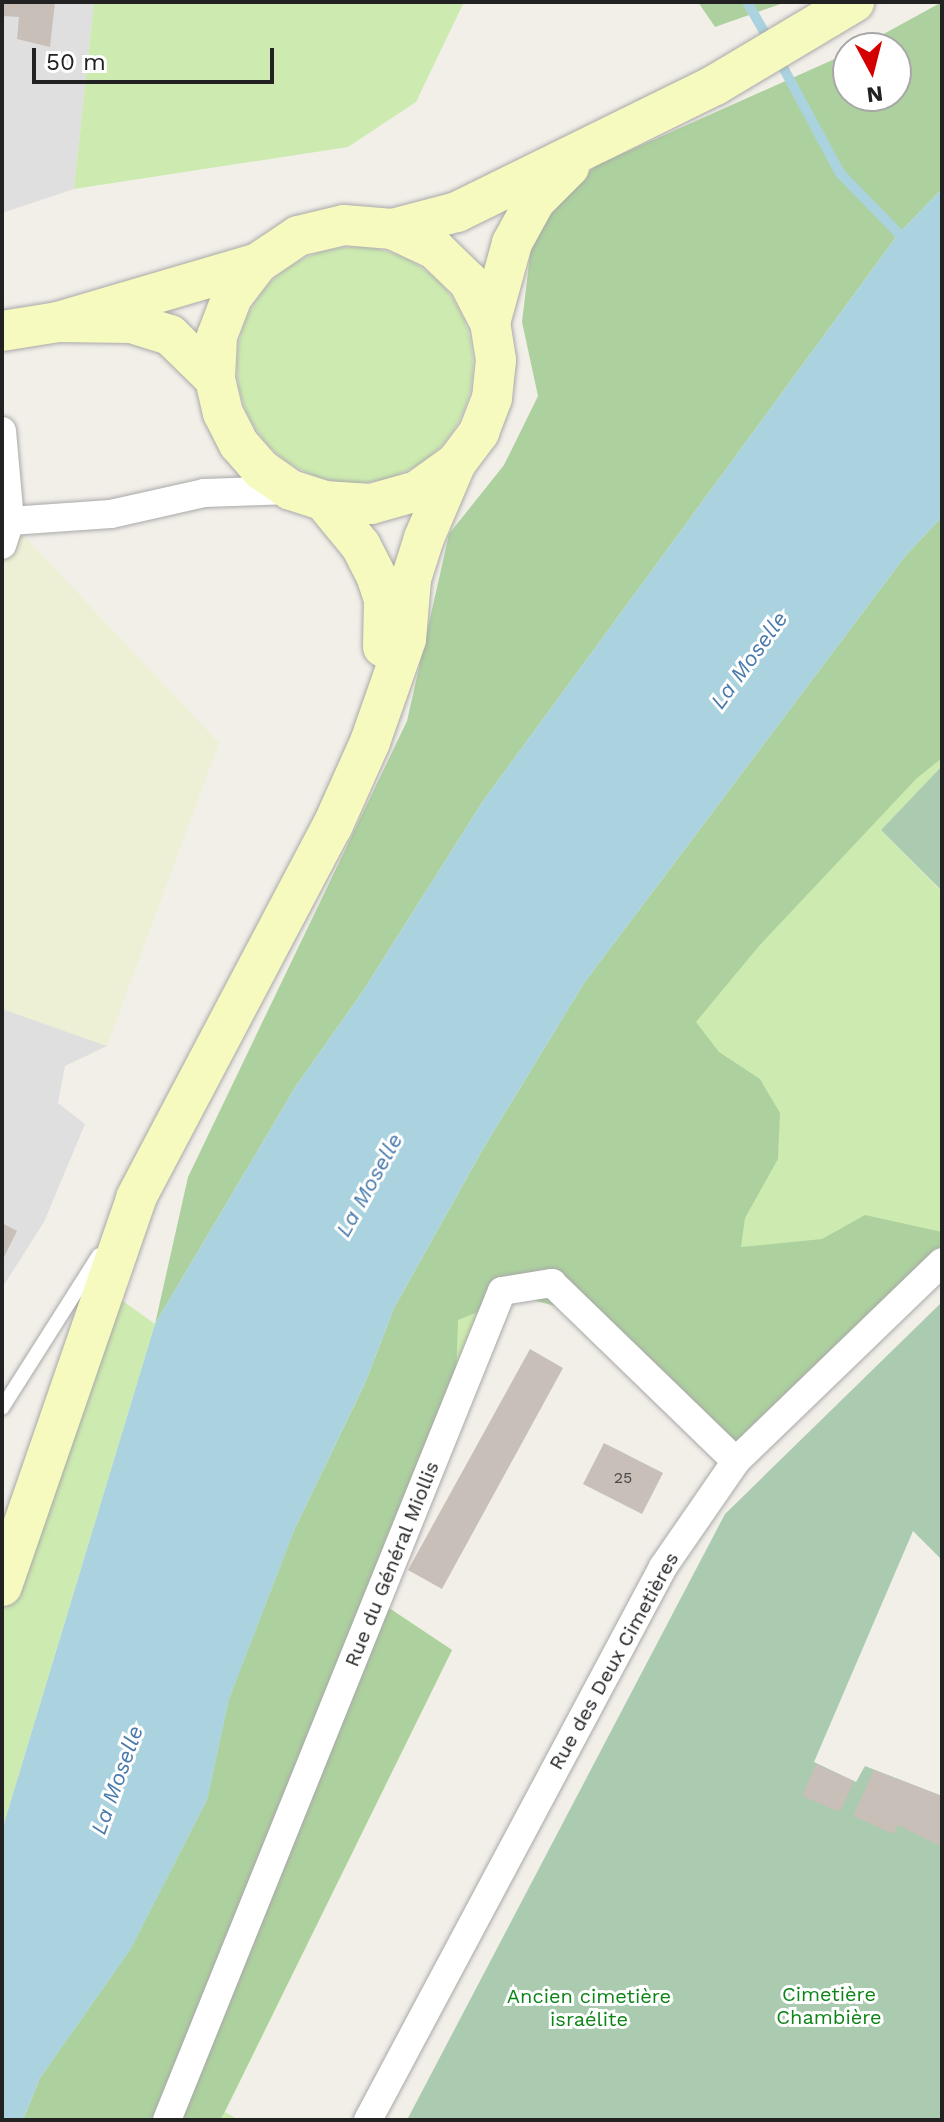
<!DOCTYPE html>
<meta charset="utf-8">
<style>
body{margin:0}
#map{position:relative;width:944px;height:2122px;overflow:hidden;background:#f2efe9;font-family:"Work Sans",sans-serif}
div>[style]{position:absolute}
.residential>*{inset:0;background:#e0dfdf}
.farmland>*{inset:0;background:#eef0d5}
.grass>*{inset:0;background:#cdebb0}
.round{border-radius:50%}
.forest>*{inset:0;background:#add19e}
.cemetery>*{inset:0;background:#aacbaf}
.water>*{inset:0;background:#aad3df}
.stream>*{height:10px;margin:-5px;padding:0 5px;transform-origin:5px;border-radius:5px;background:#aad3df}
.building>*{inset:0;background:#c7bfb8}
.roads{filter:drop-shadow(0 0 2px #a9a9a9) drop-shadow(0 0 2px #a9a9a9)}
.service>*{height:14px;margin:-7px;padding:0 7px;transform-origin:7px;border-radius:7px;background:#fff}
.minor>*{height:28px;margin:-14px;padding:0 14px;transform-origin:14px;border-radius:14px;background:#fff}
.secondary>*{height:40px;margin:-20px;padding:0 20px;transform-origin:20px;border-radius:20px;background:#f7fabf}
span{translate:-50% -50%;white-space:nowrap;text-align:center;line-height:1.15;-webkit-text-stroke:6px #fff;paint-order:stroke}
.number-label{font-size:16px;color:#4b4948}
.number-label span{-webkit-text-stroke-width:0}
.street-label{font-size:20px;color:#222}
.park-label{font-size:20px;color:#0c8416}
.water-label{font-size:22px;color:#4a7aab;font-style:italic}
.frame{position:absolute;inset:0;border:4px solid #222;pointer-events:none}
.north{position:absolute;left:832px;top:32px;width:80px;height:80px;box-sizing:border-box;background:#fff;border:2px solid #a7a7a7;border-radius:50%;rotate:173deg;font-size:22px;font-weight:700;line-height:32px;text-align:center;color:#222}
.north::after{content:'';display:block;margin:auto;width:28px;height:36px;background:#d40000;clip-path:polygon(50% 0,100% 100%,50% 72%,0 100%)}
.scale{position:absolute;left:32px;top:48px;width:242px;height:36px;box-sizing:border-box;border:4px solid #222;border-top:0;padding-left:10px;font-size:24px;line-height:28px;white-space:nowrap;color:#222;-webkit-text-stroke:6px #fff;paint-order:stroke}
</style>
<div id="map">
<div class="residential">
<div style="clip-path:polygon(2px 2px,94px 2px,74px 189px,2px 213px)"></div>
<div style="clip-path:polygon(2px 748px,107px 1046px,65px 1066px,58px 1103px,85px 1124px,44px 1222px,2px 1288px)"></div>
</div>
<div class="farmland">
<div style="clip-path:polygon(10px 521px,219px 743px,107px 1046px,2px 1009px,2px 545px)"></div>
</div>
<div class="grass">
<div style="clip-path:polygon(94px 2px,464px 2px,416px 102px,348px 147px,74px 189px)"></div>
<div class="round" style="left:237px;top:247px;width:236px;height:236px"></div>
<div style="clip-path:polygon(942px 517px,942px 766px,881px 830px,942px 892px,942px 1262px,520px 1286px,377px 1600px,452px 1650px,225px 2112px,239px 2120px,23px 2120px,295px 1528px)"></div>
<div style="clip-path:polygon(105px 1288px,155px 1324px,2px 1830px,2px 1586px)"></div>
</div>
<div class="forest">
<div style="clip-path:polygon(698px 2px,786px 2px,715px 27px)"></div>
<div style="clip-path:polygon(942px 2px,942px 189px,899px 233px,483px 801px,363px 991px,296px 1086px,155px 1324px,188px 1177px,407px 721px,449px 534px,504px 465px,538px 396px,522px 322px,533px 230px,595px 166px,848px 53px,848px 96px,896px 96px,896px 48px,858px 48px)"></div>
<div style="clip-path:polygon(942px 517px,942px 758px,916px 779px,759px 946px,696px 1022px,719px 1052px,760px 1079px,780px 1113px,778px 1159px,745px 1218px,741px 1247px,822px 1239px,865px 1215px,942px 1232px,942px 1262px,736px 1461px,566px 1309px,518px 1296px,458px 1320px,455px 1409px,377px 1600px,452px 1650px,224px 2113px,220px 2120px,23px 2120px,40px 2078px,130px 1950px,207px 1800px,229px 1699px,295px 1528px,365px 1383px,394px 1308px,484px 1147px,584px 983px,906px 555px)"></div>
</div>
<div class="cemetery">
<div style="clip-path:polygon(942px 766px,942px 891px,881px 830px)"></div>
<div style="clip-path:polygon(942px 1302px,942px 1560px,913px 1531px,814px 1762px,856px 1782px,865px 1766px,942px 1796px,942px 2120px,407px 2120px,725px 1514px)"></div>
</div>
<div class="water">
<div style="clip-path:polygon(942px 189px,942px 517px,906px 555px,584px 983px,484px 1147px,394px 1308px,365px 1383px,295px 1528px,229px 1699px,207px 1800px,130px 1950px,40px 2078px,23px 2120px,2px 2120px,2px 1830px,155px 1324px,296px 1086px,363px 991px,483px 801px,899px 233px)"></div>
</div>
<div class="stream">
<div style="left:747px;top:2px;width:46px;rotate:60.1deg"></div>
<div style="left:777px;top:56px;width:133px;rotate:61.7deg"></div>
<div style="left:840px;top:173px;width:95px;rotate:45.9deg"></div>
</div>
<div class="building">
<div style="clip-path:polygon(2px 2px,55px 2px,50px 47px,17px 39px,19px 17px,2px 16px)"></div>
<div style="clip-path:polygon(2px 1223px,17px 1231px,2px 1261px)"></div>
<div style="clip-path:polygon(530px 1349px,563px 1368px,442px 1589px,408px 1570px)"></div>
<div style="clip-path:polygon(604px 1443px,663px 1473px,642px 1514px,583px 1484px)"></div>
<div style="clip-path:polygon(816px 1764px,854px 1781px,840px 1812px,802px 1796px)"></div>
<div style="clip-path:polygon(874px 1770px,942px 1796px,942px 1847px,898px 1825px,893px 1834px,853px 1816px)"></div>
</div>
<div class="roads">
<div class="service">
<div style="left:2px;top:1408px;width:181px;rotate:-57.6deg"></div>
</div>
<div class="minor">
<div style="left:2px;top:431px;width:90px;rotate:84.9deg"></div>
<div style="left:10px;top:521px;width:25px;rotate:108deg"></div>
<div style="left:10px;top:521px;width:101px;rotate:-4deg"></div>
<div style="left:111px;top:514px;width:95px;rotate:-12.7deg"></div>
<div style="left:204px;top:493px;width:87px;rotate:-2deg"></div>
<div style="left:167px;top:2120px;width:894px;rotate:-68deg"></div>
<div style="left:502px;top:1291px;width:51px;rotate:-9.1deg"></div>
<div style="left:552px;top:1283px;width:256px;rotate:44.1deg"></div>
<div style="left:368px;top:2120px;width:627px;rotate:-61.92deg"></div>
<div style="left:663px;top:1567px;width:129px;rotate:-55.4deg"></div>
<div style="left:736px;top:1461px;width:286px;rotate:-44deg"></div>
</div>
<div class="secondary">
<div style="left:392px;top:229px;width:67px;rotate:-14.7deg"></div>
<div style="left:457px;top:212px;width:288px;rotate:-26.2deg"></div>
<div style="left:715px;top:85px;width:162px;rotate:-30.8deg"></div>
<div style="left:58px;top:322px;width:73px;rotate:0.8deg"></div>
<div style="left:131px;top:323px;width:41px;rotate:17.1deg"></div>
<div style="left:170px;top:335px;width:63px;rotate:44.4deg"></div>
<div style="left:215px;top:379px;width:35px;rotate:77deg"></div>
<div style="left:223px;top:413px;width:35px;rotate:63deg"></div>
<div style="left:239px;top:444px;width:35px;rotate:49deg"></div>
<div style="left:262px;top:470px;width:35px;rotate:35deg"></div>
<div style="left:291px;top:490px;width:35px;rotate:18deg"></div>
<div style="left:324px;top:501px;width:47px;rotate:3.7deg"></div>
<div style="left:371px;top:504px;width:48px;rotate:-15.8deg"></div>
<div style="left:417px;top:491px;width:48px;rotate:-35.7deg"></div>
<div style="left:456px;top:463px;width:39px;rotate:-53deg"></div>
<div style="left:479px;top:432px;width:36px;rotate:-69deg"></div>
<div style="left:492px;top:398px;width:38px;rotate:-84deg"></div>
<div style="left:496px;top:360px;width:37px;rotate:-99deg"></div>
<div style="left:490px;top:323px;width:46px;rotate:-117.1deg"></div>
<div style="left:469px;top:282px;width:47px;rotate:-135.9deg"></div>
<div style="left:435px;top:249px;width:47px;rotate:-155.1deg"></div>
<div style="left:392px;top:229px;width:48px;rotate:-175.2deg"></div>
<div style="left:344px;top:225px;width:47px;rotate:166.6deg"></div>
<div style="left:298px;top:236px;width:48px;rotate:146deg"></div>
<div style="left:258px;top:263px;width:43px;rotate:127.4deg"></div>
<div style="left:232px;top:297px;width:42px;rotate:111deg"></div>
<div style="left:217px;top:336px;width:43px;rotate:92.7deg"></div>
<div style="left:490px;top:323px;width:83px;rotate:-74.6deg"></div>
<div style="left:512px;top:243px;width:48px;rotate:-61.3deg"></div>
<div style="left:535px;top:201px;width:48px;rotate:-45deg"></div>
<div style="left:2px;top:331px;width:57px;rotate:-9.1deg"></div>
<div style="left:58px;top:322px;width:209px;rotate:-16.4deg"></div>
<div style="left:324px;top:501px;width:58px;rotate:50.6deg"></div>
<div style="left:361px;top:546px;width:36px;rotate:63deg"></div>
<div style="left:377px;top:578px;width:22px;rotate:72deg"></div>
<div style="left:384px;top:599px;width:48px;rotate:91.2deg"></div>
<div style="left:2px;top:1586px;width:410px;rotate:-70.9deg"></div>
<div style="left:136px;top:1198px;width:420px;rotate:-62.2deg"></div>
<div style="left:332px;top:827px;width:93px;rotate:-65.9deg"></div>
<div style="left:370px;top:742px;width:109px;rotate:-70.7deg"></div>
<div style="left:406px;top:639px;width:60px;rotate:-85.2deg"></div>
<div style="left:411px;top:579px;width:43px;rotate:-72.4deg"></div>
<div style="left:424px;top:538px;width:82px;rotate:-66.9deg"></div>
</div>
</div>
<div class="number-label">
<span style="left:623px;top:1478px">25</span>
</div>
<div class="street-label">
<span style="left:392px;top:1564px;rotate:-68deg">Rue du Général Miollis</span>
<span style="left:614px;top:1661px;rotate:-61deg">Rue des Deux Cimetières</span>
</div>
<div class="park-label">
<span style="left:829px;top:2006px">Cimetière<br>Chambière</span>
<span style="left:589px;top:2008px">Ancien cimetière<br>israélite</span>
</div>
<div class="water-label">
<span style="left:749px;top:660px;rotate:-54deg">La Moselle</span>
<span style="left:369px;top:1185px;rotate:-61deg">La Moselle</span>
<span style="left:117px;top:1780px;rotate:-70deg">La Moselle</span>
</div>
<div class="frame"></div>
<div class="north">N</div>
<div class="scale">50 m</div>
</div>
